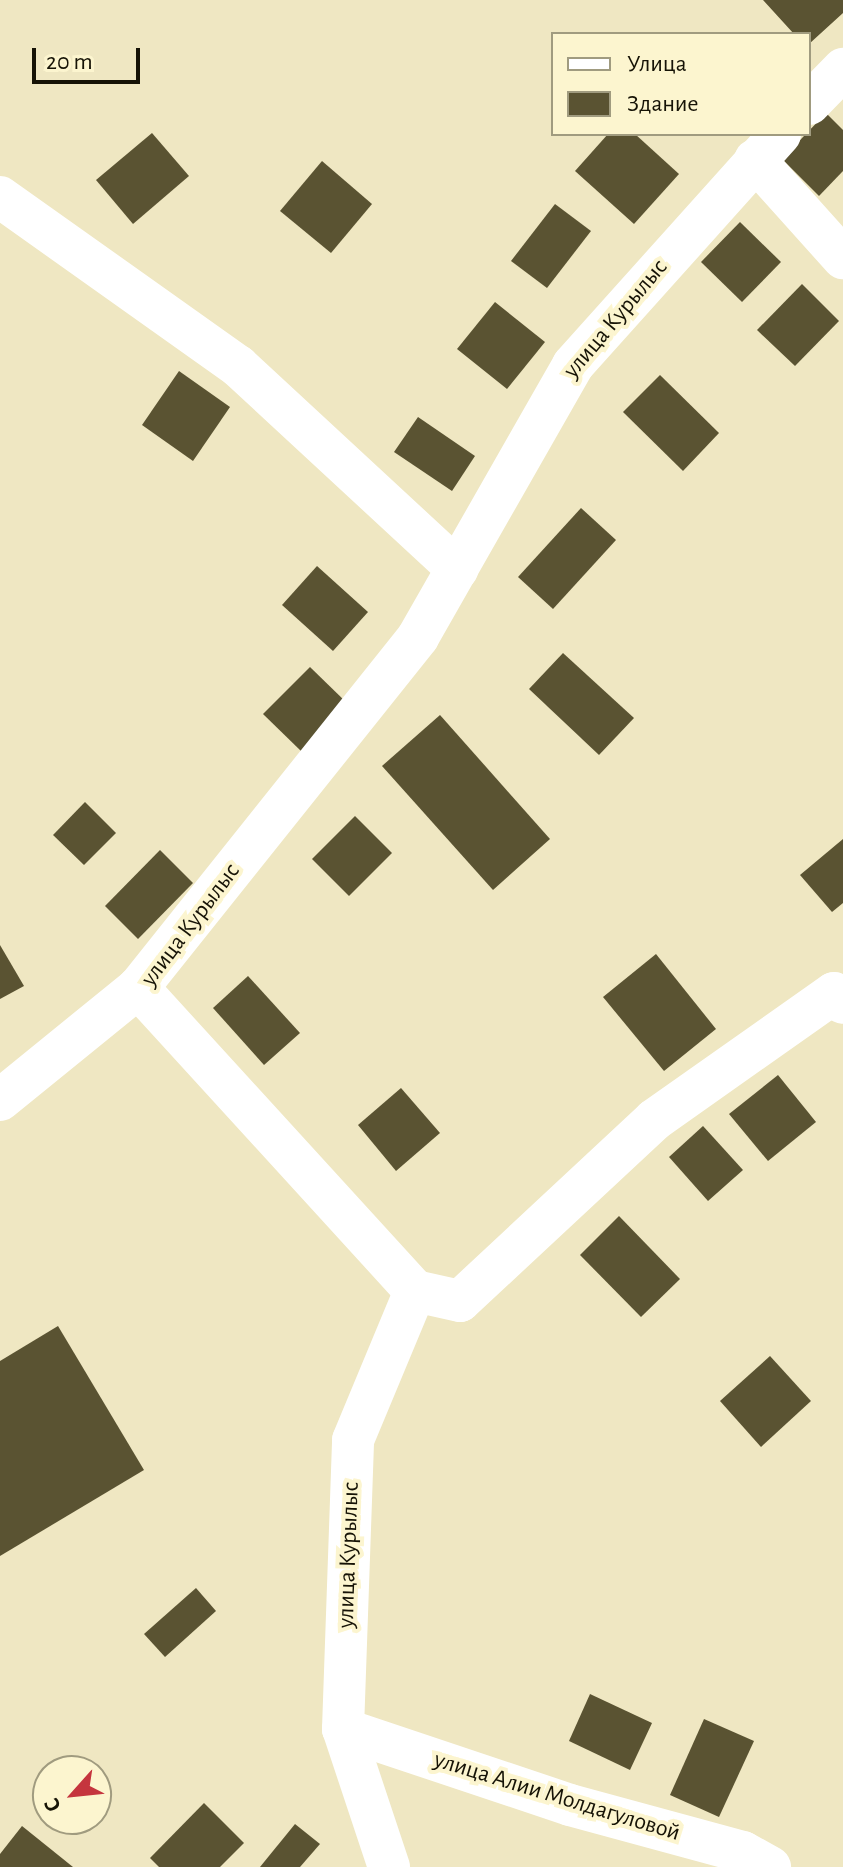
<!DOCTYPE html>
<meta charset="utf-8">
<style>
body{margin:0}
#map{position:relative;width:843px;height:1867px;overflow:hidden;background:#efe7c2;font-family:"Alegreya Sans",sans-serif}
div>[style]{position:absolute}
.building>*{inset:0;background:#5a5332}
.street>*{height:42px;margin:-21px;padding:0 21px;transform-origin:21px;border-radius:21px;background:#fff}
span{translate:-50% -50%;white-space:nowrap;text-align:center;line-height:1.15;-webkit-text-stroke:8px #fcf5cf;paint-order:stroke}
.street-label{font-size:24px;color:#161306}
.legend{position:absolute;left:551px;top:32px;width:260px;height:104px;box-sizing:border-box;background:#fcf5cf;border:2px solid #a09b7f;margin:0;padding:10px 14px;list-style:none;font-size:24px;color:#161306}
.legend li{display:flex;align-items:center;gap:16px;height:40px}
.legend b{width:40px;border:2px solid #a09b7f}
.north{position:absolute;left:32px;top:1755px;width:80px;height:80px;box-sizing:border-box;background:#fcf5cf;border:2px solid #a09b7f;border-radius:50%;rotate:243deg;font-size:22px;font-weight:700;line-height:32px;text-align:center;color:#161306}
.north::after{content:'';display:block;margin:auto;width:28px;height:36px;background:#c5353e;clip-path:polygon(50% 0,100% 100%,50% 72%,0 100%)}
.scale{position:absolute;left:32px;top:48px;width:108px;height:36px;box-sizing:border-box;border:4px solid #161306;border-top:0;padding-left:10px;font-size:24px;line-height:28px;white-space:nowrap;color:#161306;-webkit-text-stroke:6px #fcf5cf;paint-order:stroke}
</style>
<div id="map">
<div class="building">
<div style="clip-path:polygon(763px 0,843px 0,843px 13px,809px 44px,809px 34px,794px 34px)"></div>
<div style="clip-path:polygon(826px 113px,843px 130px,843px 171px,819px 196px,782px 159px)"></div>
<div style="clip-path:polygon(152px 133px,189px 176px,133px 224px,96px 180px)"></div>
<div style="clip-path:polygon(608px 134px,635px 134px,679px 174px,634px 224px,575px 171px)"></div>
<div style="clip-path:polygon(322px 161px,372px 204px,331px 253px,280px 211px)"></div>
<div style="clip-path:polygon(555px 204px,591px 231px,547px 288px,511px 261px)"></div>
<div style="clip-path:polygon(740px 222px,781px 262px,742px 302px,701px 262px)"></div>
<div style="clip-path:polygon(802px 284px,839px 321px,795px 366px,757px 330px)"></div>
<div style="clip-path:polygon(495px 302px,545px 342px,507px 389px,457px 349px)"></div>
<div style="clip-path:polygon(179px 371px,230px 407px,193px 461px,142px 425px)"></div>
<div style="clip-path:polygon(660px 375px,719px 433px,683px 471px,623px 412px)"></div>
<div style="clip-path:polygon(418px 417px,475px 456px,452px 491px,394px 452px)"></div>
<div style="clip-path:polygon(581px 508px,616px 540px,553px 609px,518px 577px)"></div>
<div style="clip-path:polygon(317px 566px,368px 612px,333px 651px,282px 605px)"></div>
<div style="clip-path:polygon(563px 653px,634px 718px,599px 755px,529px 689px)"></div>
<div style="clip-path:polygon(310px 667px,348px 704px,302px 752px,263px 714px)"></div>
<div style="clip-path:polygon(440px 715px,550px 839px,493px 890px,382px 766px)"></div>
<div style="clip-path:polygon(85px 802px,116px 833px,84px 865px,53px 835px)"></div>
<div style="clip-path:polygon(355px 816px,392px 853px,349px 896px,312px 859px)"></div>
<div style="clip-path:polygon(843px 839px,843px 903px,832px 912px,800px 875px)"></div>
<div style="clip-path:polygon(160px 850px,193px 883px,138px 939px,105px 906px)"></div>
<div style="clip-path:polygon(0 945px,24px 986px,0 999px)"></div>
<div style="clip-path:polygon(656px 954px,716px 1029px,664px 1071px,603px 997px)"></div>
<div style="clip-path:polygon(248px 976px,300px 1033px,264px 1065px,213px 1008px)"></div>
<div style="clip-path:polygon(778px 1075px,816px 1122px,768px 1161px,729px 1114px)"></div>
<div style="clip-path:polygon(401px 1088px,440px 1133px,396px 1171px,358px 1125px)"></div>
<div style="clip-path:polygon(703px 1126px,743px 1170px,708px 1201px,669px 1157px)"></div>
<div style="clip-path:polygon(619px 1216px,680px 1279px,641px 1317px,580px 1255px)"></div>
<div style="clip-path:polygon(58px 1326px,144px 1470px,0 1556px,0 1361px)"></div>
<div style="clip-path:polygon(770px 1356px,811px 1401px,761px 1447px,720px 1401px)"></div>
<div style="clip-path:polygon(196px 1588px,216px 1611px,165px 1657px,144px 1634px)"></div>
<div style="clip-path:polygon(590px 1694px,652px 1723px,630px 1770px,569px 1741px)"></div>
<div style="clip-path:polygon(704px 1719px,754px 1741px,719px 1817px,670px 1795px)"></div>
<div style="clip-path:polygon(204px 1803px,244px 1843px,220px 1867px,159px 1867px,150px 1858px)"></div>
<div style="clip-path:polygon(295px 1824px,320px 1844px,300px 1867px,260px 1867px)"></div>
<div style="clip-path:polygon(22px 1826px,73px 1867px,0 1867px,0 1854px)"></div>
</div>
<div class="street">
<div style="left:809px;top:104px;width:49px;rotate:-45.8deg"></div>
<div style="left:755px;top:160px;width:132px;rotate:48.1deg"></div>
<div style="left:0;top:197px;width:292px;rotate:35.4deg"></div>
<div style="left:238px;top:366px;width:299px;rotate:42.8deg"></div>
<div style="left:0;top:1100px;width:178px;rotate:-39.1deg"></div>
<div style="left:415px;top:1291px;width:46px;rotate:12.5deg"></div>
<div style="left:460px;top:1301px;width:265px;rotate:-43deg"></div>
<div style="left:654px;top:1120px;width:220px;rotate:-35.2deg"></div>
<div style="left:834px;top:993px;width:13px;rotate:48deg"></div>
<div style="left:343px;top:1729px;width:239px;rotate:18.5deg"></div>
<div style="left:570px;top:1805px;width:179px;rotate:15.2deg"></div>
<div style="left:743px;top:1852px;width:31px;rotate:29deg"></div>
<div style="left:389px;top:1867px;width:145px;rotate:-108.4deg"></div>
<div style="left:343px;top:1729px;width:289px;rotate:-88deg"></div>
<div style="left:353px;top:1440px;width:161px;rotate:-67.4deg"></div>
<div style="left:415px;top:1291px;width:411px;rotate:-132.4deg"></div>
<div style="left:138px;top:988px;width:449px;rotate:-51.4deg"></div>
<div style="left:418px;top:637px;width:313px;rotate:-60.3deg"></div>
<div style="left:573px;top:365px;width:310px;rotate:-48.1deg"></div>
</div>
<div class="street-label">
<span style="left:616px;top:319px;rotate:-50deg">улица Курылыс</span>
<span style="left:191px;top:925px;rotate:-53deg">улица Курылыс</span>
<span style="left:349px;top:1555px;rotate:-88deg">улица Курылыс</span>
<span style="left:557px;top:1797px;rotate:17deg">улица Алии Молдагуловой</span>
</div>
<ul class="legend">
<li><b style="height:10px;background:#fff"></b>Улица</li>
<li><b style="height:22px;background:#5a5332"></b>Здание</li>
</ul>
<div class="north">С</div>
<div class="scale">20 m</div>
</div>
